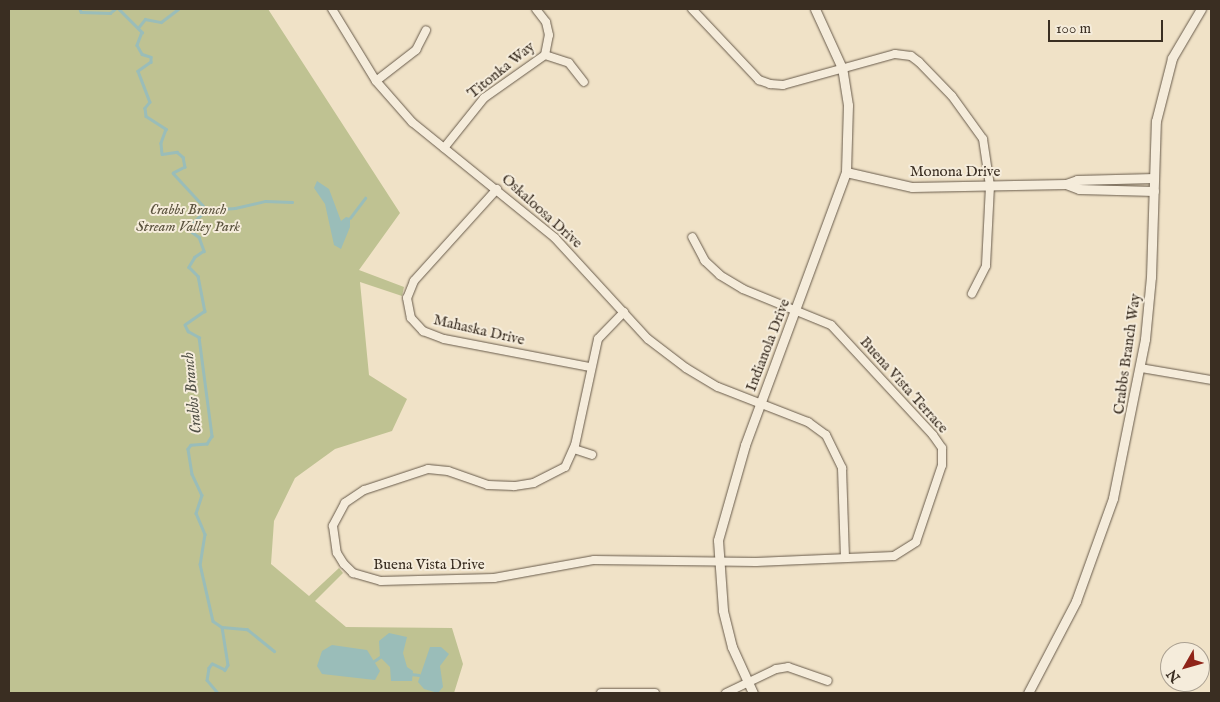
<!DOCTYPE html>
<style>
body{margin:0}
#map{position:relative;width:1220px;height:702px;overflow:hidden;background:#f0e2c7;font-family:"IM FELL English",serif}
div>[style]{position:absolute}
.green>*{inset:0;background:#bfc292}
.water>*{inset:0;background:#9abdb9}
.stream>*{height:2.5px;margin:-1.25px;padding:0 1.25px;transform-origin:1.25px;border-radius:1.25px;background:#9abdb9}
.roads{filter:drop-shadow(0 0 1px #685b4b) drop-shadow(0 0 1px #685b4b)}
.minor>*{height:8px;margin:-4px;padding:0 4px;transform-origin:4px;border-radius:4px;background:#f5ecdb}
.tertiary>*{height:9px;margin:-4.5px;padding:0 4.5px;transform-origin:4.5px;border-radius:4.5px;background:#f5ecdb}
span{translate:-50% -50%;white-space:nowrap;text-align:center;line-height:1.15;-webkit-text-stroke:4px #f5ecdb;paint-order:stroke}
.street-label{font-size:15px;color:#3a2e22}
.park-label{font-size:15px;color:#5b533e;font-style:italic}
.water-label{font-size:16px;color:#525248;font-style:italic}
.frame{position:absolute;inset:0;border:10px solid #3a2e22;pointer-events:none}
.north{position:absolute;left:1160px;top:642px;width:50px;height:50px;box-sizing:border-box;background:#f5ecdb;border:1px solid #aaa091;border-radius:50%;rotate:232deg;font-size:14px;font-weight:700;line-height:20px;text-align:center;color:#3a2e22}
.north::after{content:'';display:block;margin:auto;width:18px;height:22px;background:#8f2418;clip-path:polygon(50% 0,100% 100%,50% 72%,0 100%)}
.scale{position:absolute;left:1048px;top:20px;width:115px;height:22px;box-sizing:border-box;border:2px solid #3a2e22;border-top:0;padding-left:6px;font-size:15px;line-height:18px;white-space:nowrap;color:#3a2e22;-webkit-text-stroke:4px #f5ecdb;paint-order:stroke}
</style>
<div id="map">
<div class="green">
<div style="clip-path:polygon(9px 9px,268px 9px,400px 213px,359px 270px,404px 287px,402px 296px,360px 282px,369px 375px,407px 399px,392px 431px,335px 449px,295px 478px,274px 521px,271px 564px,309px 596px,339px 568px,343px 573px,315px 601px,346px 627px,452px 628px,463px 664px,454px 693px,9px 693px)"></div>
</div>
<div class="water">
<div style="clip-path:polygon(317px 181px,329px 189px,341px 221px,346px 217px,350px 218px,350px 227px,341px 249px,334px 245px,325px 204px,314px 188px)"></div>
<div style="clip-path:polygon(389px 633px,407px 637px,403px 653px,407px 667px,413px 671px,412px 681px,391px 681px,390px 667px,380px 657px,379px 641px)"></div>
<div style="clip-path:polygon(332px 645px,367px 650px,380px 671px,375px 680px,322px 674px,317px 666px,322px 651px)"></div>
<div style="clip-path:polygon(430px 647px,441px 647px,449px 654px,440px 666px,443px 687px,438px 693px,424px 689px,418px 682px)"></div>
</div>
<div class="stream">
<div style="left:80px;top:9px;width:3px;rotate:72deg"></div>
<div style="left:81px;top:12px;width:29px;rotate:2deg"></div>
<div style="left:110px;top:13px;width:6px;rotate:-39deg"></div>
<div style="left:119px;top:9px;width:33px;rotate:45deg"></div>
<div style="left:142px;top:32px;width:14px;rotate:111deg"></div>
<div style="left:137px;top:45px;width:10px;rotate:61deg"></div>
<div style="left:142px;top:54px;width:9px;rotate:18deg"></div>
<div style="left:151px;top:57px;width:5px;rotate:90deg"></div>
<div style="left:151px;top:62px;width:16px;rotate:145deg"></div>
<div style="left:138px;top:71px;width:33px;rotate:69deg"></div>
<div style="left:150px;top:102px;width:8px;rotate:130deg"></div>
<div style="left:145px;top:108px;width:8px;rotate:83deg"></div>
<div style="left:146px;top:116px;width:24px;rotate:33deg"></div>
<div style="left:166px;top:129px;width:15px;rotate:110deg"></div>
<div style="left:161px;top:143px;width:11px;rotate:85deg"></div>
<div style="left:162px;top:154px;width:15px;rotate:-8deg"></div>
<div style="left:177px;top:152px;width:8px;rotate:40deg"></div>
<div style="left:183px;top:157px;width:10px;rotate:79deg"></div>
<div style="left:185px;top:167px;width:13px;rotate:153deg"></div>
<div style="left:173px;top:173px;width:50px;rotate:47.4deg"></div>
<div style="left:207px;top:210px;width:18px;rotate:137deg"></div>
<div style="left:194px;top:222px;width:10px;rotate:101deg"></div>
<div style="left:192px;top:232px;width:9px;rotate:36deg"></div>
<div style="left:199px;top:237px;width:15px;rotate:70deg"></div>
<div style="left:204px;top:251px;width:11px;rotate:146deg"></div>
<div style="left:195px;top:257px;width:12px;rotate:121deg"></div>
<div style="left:189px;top:267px;width:13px;rotate:45deg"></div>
<div style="left:198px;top:276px;width:36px;rotate:79deg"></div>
<div style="left:205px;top:311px;width:24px;rotate:145deg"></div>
<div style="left:185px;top:325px;width:7px;rotate:63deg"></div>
<div style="left:188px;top:331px;width:13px;rotate:29deg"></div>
<div style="left:199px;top:337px;width:100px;rotate:82.5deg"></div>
<div style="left:212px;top:436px;width:9px;rotate:122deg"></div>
<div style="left:207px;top:444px;width:16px;rotate:176deg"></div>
<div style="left:191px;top:445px;width:5px;rotate:127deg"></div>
<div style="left:188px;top:449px;width:25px;rotate:81deg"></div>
<div style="left:192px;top:474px;width:23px;rotate:65deg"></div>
<div style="left:202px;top:495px;width:19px;rotate:108deg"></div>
<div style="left:196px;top:513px;width:23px;rotate:67deg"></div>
<div style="left:205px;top:534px;width:30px;rotate:99deg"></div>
<div style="left:200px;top:564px;width:58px;rotate:77.2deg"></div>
<div style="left:213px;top:621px;width:11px;rotate:34deg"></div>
<div style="left:222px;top:627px;width:38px;rotate:81deg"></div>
<div style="left:228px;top:665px;width:6px;rotate:121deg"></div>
<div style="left:225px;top:670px;width:14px;rotate:-155deg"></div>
<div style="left:212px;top:664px;width:5px;rotate:127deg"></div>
<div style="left:209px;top:668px;width:12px;rotate:99deg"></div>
<div style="left:207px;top:680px;width:17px;rotate:50deg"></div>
<div style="left:138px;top:28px;width:11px;rotate:-52deg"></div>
<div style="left:145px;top:19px;width:16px;rotate:11deg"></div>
<div style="left:161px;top:22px;width:21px;rotate:-37deg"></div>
<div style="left:207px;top:210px;width:28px;rotate:-4deg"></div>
<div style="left:235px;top:208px;width:31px;rotate:-13deg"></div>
<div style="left:265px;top:201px;width:27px;rotate:2deg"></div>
<div style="left:350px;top:218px;width:25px;rotate:-53deg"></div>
<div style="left:222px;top:627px;width:25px;rotate:5deg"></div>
<div style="left:247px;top:629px;width:35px;rotate:39deg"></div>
<div style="left:374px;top:661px;width:7px;rotate:-34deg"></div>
<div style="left:411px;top:674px;width:8px;rotate:7deg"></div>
</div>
<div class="roads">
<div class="minor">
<div style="left:332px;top:9px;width:84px;rotate:58.6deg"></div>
<div style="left:376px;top:81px;width:55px;rotate:48.7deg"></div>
<div style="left:412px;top:122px;width:184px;rotate:39deg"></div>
<div style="left:555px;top:238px;width:137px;rotate:47.4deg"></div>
<div style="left:648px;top:339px;width:48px;rotate:37.3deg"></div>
<div style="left:686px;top:368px;width:37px;rotate:31deg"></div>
<div style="left:718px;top:387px;width:97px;rotate:21.3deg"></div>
<div style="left:808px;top:422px;width:22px;rotate:36deg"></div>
<div style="left:826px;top:435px;width:37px;rotate:64deg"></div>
<div style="left:842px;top:468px;width:90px;rotate:88.1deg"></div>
<div style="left:692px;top:9px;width:98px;rotate:46.7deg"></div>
<div style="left:759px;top:80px;width:12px;rotate:20deg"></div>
<div style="left:770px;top:84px;width:13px;rotate:4deg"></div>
<div style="left:783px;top:85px;width:116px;rotate:-15.5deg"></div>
<div style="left:895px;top:54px;width:16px;rotate:7deg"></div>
<div style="left:911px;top:56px;width:10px;rotate:37deg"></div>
<div style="left:919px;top:62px;width:47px;rotate:45.9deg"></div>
<div style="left:952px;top:96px;width:53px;rotate:54.2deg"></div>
<div style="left:983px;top:139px;width:48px;rotate:81.5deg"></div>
<div style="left:990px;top:186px;width:80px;rotate:92.9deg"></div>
<div style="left:986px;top:266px;width:31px;rotate:117deg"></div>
<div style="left:545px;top:55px;width:25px;rotate:18deg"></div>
<div style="left:569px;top:63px;width:24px;rotate:52deg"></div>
<div style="left:376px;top:81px;width:51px;rotate:-37.8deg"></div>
<div style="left:416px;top:50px;width:22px;rotate:-63deg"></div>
<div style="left:444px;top:148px;width:64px;rotate:-51.3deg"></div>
<div style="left:484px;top:98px;width:75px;rotate:-35.2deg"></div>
<div style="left:545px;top:55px;width:20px;rotate:-79deg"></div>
<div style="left:549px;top:35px;width:13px;rotate:-103deg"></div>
<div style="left:546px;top:22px;width:16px;rotate:-128deg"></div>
<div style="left:497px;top:189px;width:124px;rotate:132.1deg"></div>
<div style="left:414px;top:281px;width:18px;rotate:112deg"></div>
<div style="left:407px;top:298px;width:20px;rotate:79deg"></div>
<div style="left:411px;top:318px;width:18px;rotate:47deg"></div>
<div style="left:423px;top:331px;width:22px;rotate:21deg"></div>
<div style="left:444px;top:339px;width:149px;rotate:10.9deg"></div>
<div style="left:624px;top:312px;width:37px;rotate:134deg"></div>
<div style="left:598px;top:339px;width:108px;rotate:102.2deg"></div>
<div style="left:575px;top:445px;width:24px;rotate:114deg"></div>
<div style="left:565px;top:467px;width:35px;rotate:153deg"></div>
<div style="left:534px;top:483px;width:20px;rotate:171deg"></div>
<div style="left:514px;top:486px;width:26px;rotate:-178deg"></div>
<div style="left:488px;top:485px;width:42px;rotate:-160.7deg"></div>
<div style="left:448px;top:471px;width:20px;rotate:-174deg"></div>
<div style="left:428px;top:469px;width:67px;rotate:161.8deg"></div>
<div style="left:364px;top:490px;width:23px;rotate:146deg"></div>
<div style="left:345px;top:503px;width:26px;rotate:118deg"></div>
<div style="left:333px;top:526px;width:27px;rotate:82deg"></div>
<div style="left:337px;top:553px;width:13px;rotate:58deg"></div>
<div style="left:344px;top:564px;width:13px;rotate:45deg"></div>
<div style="left:353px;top:573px;width:29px;rotate:16deg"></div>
<div style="left:381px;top:581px;width:113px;rotate:-1.5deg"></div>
<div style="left:494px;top:578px;width:102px;rotate:-10.2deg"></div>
<div style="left:594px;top:560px;width:162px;rotate:0.7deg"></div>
<div style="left:756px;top:562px;width:138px;rotate:-2.5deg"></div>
<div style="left:894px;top:556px;width:26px;rotate:-32deg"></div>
<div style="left:916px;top:542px;width:81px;rotate:-71.3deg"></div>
<div style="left:942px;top:465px;width:17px;rotate:-90deg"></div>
<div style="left:942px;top:448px;width:16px;rotate:-125deg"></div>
<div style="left:933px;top:435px;width:150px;rotate:-132.8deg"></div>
<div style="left:831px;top:325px;width:95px;rotate:-157.8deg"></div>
<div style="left:743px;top:289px;width:27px;rotate:-149deg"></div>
<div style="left:720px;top:275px;width:21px;rotate:-137deg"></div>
<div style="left:705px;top:261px;width:27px;rotate:-118deg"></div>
<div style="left:1141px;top:368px;width:71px;rotate:9.7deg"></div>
<div style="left:574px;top:449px;width:19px;rotate:18deg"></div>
<div style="left:601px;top:693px;width:54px"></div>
<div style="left:726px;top:693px;width:55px;rotate:-25.6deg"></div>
<div style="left:776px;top:669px;width:12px;rotate:-9deg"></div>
<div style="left:788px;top:667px;width:42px;rotate:19.3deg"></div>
</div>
<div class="tertiary">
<div style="left:846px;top:172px;width:68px;rotate:12.8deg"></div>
<div style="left:912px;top:187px;width:154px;rotate:-1.1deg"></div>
<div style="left:1066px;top:184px;width:14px;rotate:21deg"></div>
<div style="left:1079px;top:189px;width:75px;rotate:1.5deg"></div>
<div style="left:1066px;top:184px;width:12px;rotate:-20deg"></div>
<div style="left:1077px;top:180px;width:77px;rotate:-1.5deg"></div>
<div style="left:753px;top:693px;width:51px;rotate:-114.5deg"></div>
<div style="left:732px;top:647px;width:38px;rotate:-104deg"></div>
<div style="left:723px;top:610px;width:70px;rotate:-94.1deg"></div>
<div style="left:718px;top:540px;width:99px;rotate:-74.1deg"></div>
<div style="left:745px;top:445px;width:291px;rotate:-69.7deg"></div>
<div style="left:846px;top:172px;width:67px;rotate:-88.3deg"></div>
<div style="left:848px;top:105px;width:37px;rotate:-99deg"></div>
<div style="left:842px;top:68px;width:65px;rotate:-114.6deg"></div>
<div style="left:1028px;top:693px;width:104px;rotate:-62.4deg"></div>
<div style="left:1076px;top:601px;width:109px;rotate:-70.2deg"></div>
<div style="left:1113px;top:498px;width:162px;rotate:-78.6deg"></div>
<div style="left:1145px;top:339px;width:62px;rotate:-84.5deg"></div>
<div style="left:1151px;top:277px;width:156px;rotate:-88.2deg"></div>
<div style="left:1156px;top:121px;width:65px;rotate:-75.7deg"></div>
<div style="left:1172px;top:58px;width:57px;rotate:-59.4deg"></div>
</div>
</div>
<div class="street-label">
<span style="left:501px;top:70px;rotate:-39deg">Titonka Way</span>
<span style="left:955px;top:172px">Monona Drive</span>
<span style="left:542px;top:211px;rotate:42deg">Oskaloosa Drive</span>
<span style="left:479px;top:330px;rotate:13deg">Mahaska Drive</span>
<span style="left:768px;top:345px;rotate:-69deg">Indianola Drive</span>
<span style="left:1127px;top:354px;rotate:-82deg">Crabbs Branch Way</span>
<span style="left:904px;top:385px;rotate:48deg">Buena Vista Terrace</span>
<span style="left:429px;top:565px">Buena Vista Drive</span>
</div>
<div class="park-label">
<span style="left:188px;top:218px">Crabbs Branch<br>Stream Valley Park</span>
</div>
<div class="water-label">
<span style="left:193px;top:393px;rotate:-96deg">Crabbs Branch</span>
</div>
<div class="frame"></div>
<div class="north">N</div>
<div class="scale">100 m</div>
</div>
